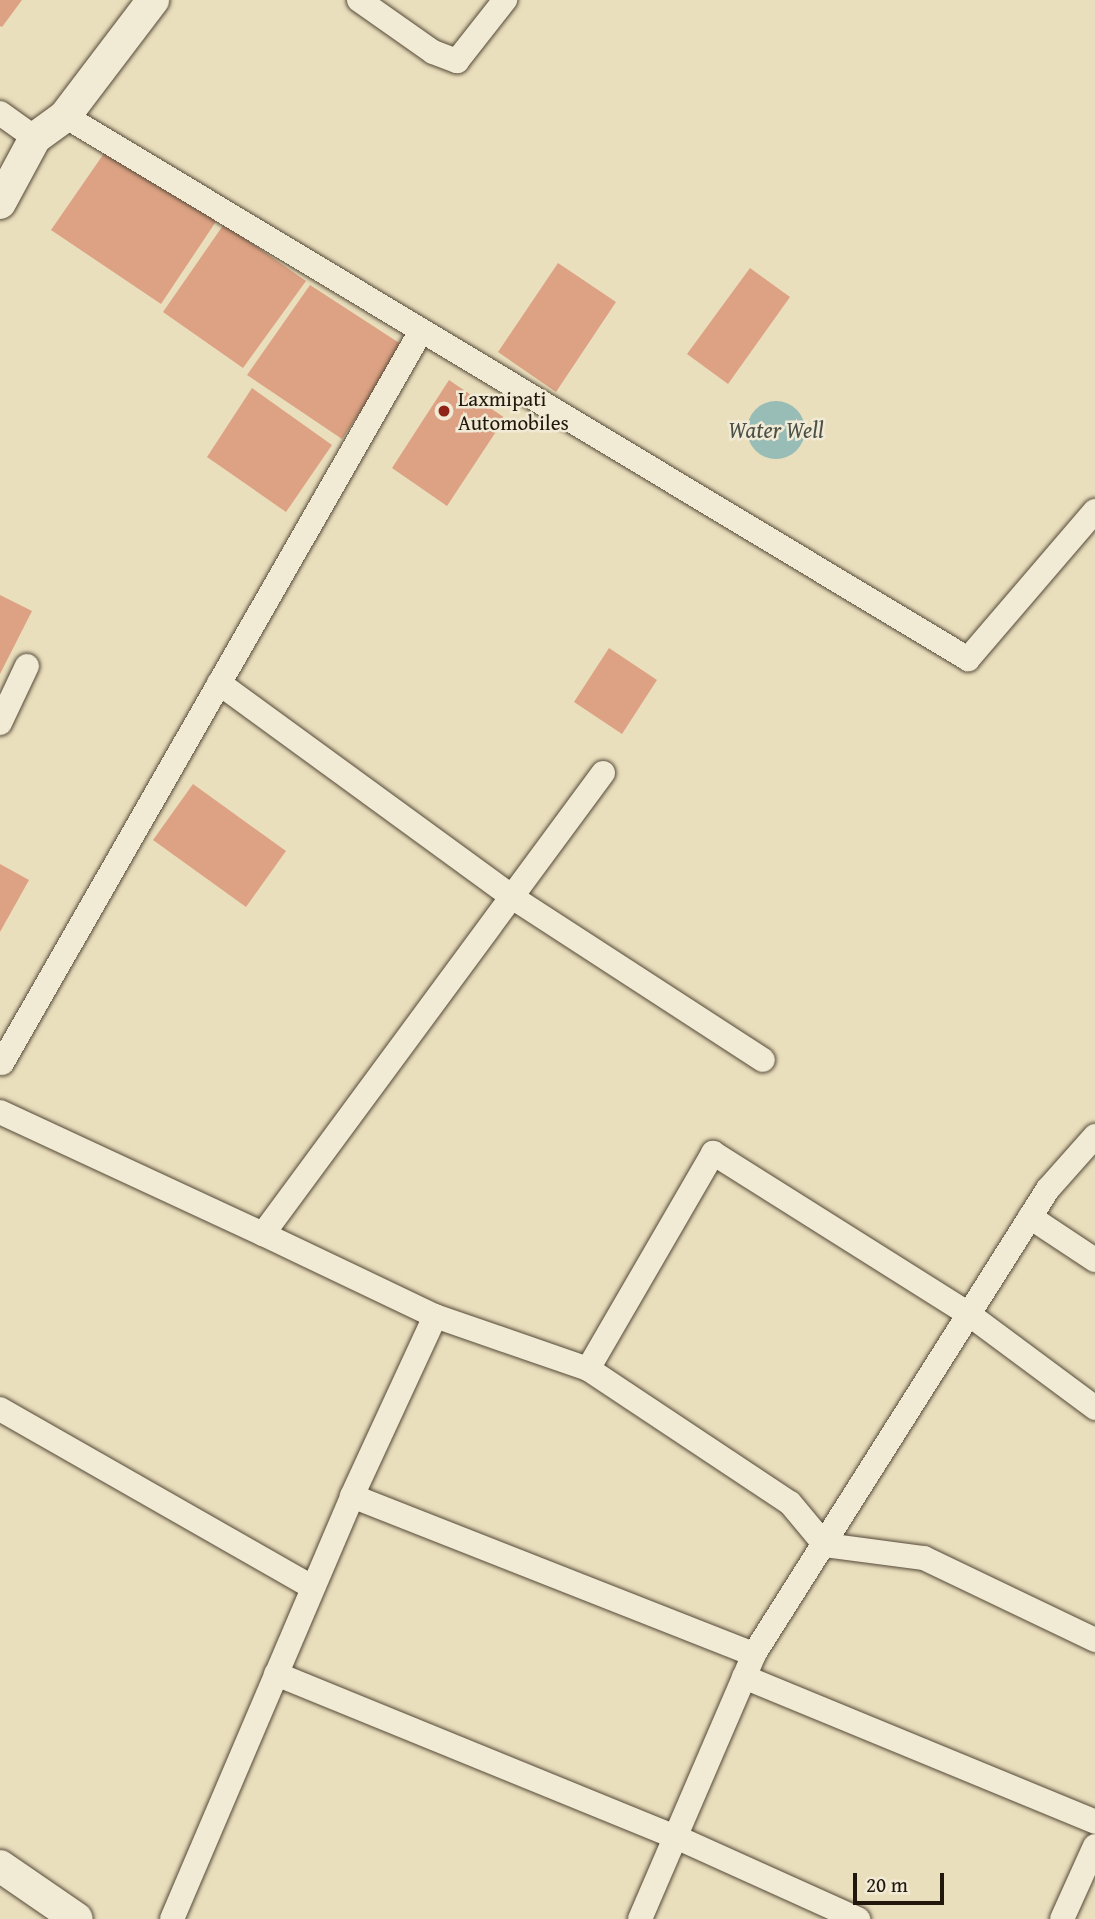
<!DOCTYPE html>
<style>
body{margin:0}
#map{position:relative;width:1095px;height:1919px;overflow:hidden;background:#eadfbd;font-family:"Gentium Book Plus",serif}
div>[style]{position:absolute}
.water>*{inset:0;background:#98bcb6}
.round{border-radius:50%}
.building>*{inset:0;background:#dca283}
.roads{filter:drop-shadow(0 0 2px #544938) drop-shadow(0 0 2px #544938)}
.minor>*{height:24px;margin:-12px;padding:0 12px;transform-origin:12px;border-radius:12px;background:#f1ead4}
.tertiary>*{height:32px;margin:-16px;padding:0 16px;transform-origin:16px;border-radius:16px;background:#f1ead4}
.dots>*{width:19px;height:19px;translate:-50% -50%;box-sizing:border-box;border:4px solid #f1ead4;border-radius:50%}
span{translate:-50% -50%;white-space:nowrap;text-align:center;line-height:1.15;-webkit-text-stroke:5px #f1ead4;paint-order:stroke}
.poi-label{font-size:21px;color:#22170c}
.left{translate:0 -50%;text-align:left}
.water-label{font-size:23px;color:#4b5148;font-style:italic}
.scale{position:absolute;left:853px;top:1873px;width:91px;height:32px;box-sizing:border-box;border:4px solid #22170c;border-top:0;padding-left:9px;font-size:21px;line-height:24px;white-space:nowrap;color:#22170c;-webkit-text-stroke:5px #f1ead4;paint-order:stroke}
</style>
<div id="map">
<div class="water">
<div class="round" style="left:747px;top:401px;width:58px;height:58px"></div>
</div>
<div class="building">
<div style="clip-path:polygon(0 0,22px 0,2px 27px,0 26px)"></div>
<div style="clip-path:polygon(107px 149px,217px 220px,161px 304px,51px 230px)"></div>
<div style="clip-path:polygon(224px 224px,306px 281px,243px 368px,163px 312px)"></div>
<div style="clip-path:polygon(558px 263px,616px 302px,556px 392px,498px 352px)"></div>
<div style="clip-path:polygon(750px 268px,790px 297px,728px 384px,687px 354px)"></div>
<div style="clip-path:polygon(310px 285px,404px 346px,342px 439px,247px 375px)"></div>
<div style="clip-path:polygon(449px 380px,505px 418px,447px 506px,392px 468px)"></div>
<div style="clip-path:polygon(252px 388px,332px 445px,286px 512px,207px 457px)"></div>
<div style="clip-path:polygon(0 595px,32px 611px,0 674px)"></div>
<div style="clip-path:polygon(609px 648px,657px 680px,622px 734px,574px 702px)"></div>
<div style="clip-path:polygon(193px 784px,286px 851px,246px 907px,153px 840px)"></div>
<div style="clip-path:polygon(0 864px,29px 880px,0 932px)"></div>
</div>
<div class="roads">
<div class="minor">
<div style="left:359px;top:0;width:90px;rotate:35.1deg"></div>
<div style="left:433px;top:52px;width:26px;rotate:21deg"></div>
<div style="left:457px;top:61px;width:78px;rotate:-51.8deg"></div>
<div style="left:0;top:113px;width:43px;rotate:35.5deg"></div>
<div style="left:65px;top:116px;width:1054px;rotate:31.02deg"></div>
<div style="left:968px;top:659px;width:195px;rotate:-49.4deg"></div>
<div style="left:219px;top:683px;width:363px;rotate:36.1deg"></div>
<div style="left:512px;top:897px;width:299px;rotate:33deg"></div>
<div style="left:0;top:723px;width:63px;rotate:-64.7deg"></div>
<div style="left:603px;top:773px;width:573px;rotate:126.41deg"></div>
<div style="left:263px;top:1234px;width:191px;rotate:25.5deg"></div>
<div style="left:435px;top:1316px;width:162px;rotate:19.1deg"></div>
<div style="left:588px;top:1369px;width:242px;rotate:33.6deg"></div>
<div style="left:790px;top:1503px;width:55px;rotate:50.2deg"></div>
<div style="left:825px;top:1545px;width:100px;rotate:7.5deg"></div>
<div style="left:924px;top:1558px;width:190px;rotate:25.6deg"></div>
<div style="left:2px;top:1063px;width:843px;rotate:-60.21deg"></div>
<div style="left:0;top:1112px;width:290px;rotate:24.9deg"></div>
<div style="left:1030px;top:1217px;width:78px;rotate:33.5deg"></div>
<div style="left:588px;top:1369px;width:250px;rotate:-59.9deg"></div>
<div style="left:713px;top:1153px;width:304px;rotate:32.2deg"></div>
<div style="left:970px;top:1315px;width:156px;rotate:36.6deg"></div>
<div style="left:0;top:1409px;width:359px;rotate:29.7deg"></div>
<div style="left:352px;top:1496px;width:198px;rotate:-65.2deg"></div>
<div style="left:276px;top:1674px;width:432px;rotate:22.2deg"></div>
<div style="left:676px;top:1837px;width:200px;rotate:24.3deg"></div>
<div style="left:744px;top:1677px;width:380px;rotate:22.4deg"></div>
<div style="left:172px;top:1919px;width:460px;rotate:-66.9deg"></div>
<div style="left:352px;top:1496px;width:432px;rotate:21.5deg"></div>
<div style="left:640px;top:1919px;width:288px;rotate:-66.7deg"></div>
<div style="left:754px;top:1654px;width:550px;rotate:-57.7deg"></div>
<div style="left:1048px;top:1189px;width:71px;rotate:-48.4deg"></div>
<div style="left:1062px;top:1919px;width:80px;rotate:-65.7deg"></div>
</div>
<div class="tertiary">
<div style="left:0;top:203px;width:74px;rotate:-61.7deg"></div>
<div style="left:35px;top:138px;width:37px;rotate:-36deg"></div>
<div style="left:65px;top:116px;width:146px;rotate:-52.8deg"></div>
<div style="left:0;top:1866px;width:93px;rotate:34.5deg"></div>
</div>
</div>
<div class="dots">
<div style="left:444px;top:411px;background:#8f2418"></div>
</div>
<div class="poi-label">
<span class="left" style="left:458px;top:411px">Laxmipati<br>Automobiles</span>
</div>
<div class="water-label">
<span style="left:776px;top:430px">Water Well</span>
</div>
<div class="scale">20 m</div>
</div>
